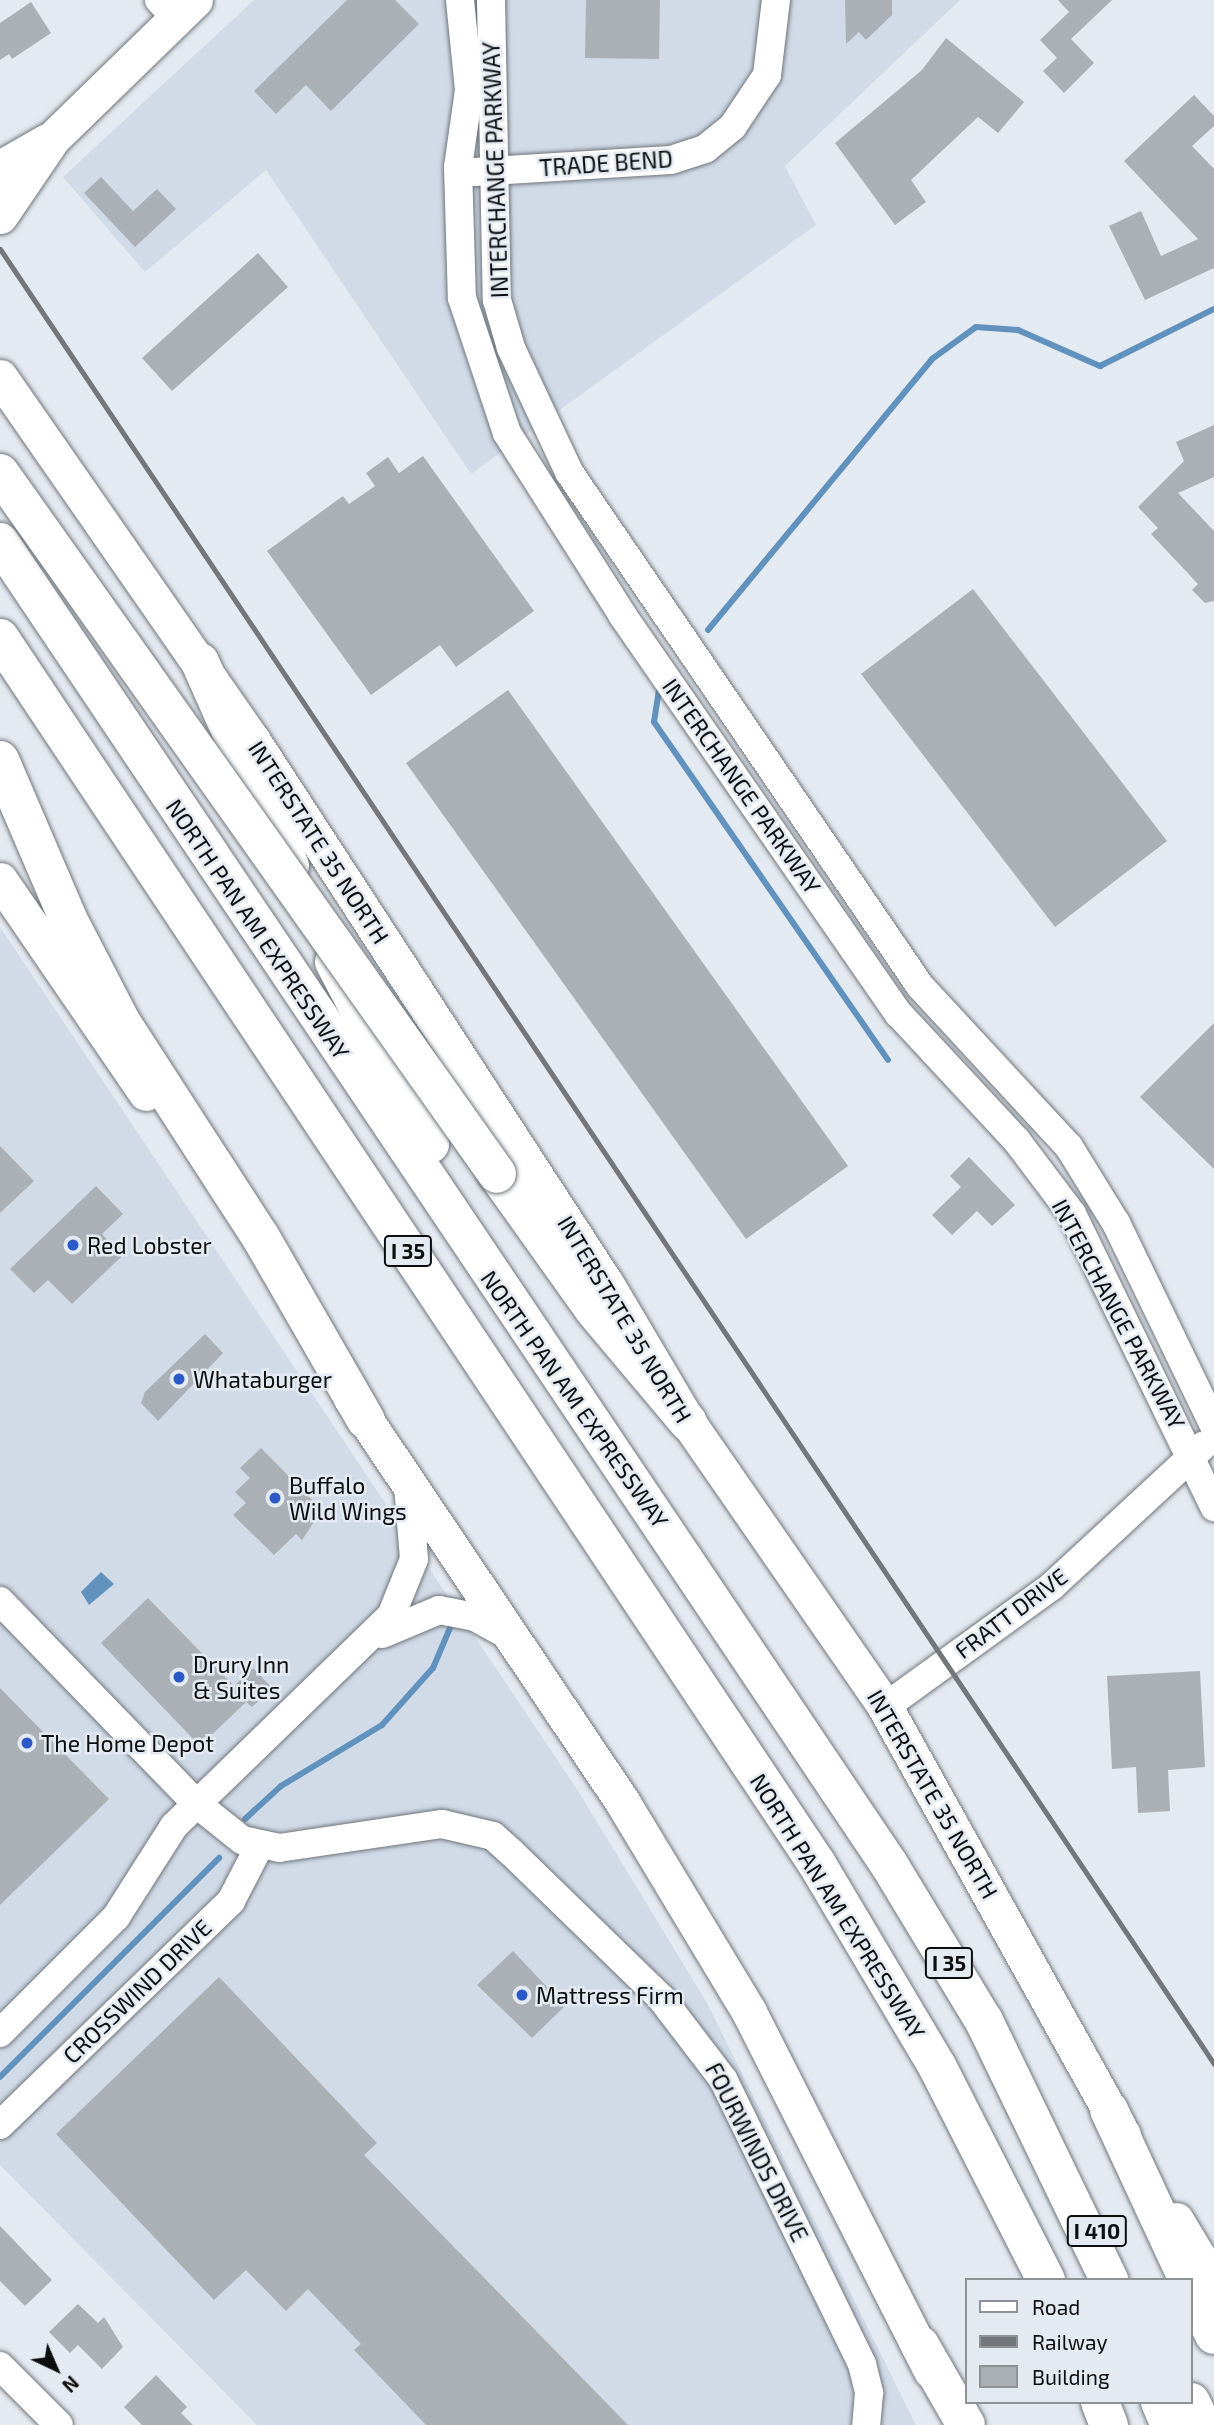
<!DOCTYPE html>
<style>
body{margin:0}
#map{position:relative;width:1214px;height:2425px;overflow:hidden;background:#e4eaf1;font-family:"Exo 2",sans-serif}
div>[style]{position:absolute}
.built>*{inset:0;background:#d1dbe8}
.water>*{inset:0;background:#6191bd}
.stream>*{height:6px;margin:-3px;padding:0 3px;transform-origin:3px;border-radius:3px;background:#6191bd}
.building>*{inset:0;background:#aab0b6}
.roads{filter:drop-shadow(0 0 2px #70767c) drop-shadow(0 0 2px #70767c)}
.minor>*{height:28px;margin:-14px;padding:0 14px;transform-origin:14px;border-radius:14px;background:#fff}
.major>*{height:35px;margin:-17.5px;padding:0 17.5px;transform-origin:17.5px;border-radius:17.5px;background:#fff}
.highway>*{height:38px;margin:-19px;padding:0 19px;transform-origin:19px;border-radius:19px;background:#fff}
.rail>*{height:5px;margin:-2.5px;padding:0 2.5px;transform-origin:2.5px;border-radius:2.5px;background:#73777c}
.bridges{filter:drop-shadow(0 0 2px #70767c) drop-shadow(0 0 2px #70767c)}
.highway-bridge>*{height:38px;margin:-19px;padding:0 19px;transform-origin:19px;border-radius:19px;background:#fff}
.dots>*{width:19px;height:19px;translate:-50% -50%;box-sizing:border-box;border:4px solid #e4eaf1;border-radius:50%}
span{translate:-50% -50%;white-space:nowrap;text-align:center;line-height:1.15;-webkit-text-stroke:5px #e4eaf1;paint-order:stroke}
.shield-label span{padding:2px 5px;background:#e4eaf1;border:2px solid;border-radius:5px;-webkit-text-stroke-width:0}
.shield-label{font-size:21px;color:#0b0d0f;font-weight:700}
.street-label{font-size:23px;color:#0b0d0f}
.poi-label{font-size:23px;color:#0b0d0f}
.left{translate:0 -50%;text-align:left}
.legend{position:absolute;left:965px;top:2278px;width:228px;height:126px;box-sizing:border-box;background:#e4eaf1;border:2px solid #8d9297;margin:0;padding:9px 12px;list-style:none;font-size:21px;color:#0b0d0f}
.legend li{display:flex;align-items:center;gap:14px;height:35px}
.legend b{width:35px;border:2px solid #8d9297}
.north{position:absolute;left:21px;top:2334px;width:70px;height:70px;-webkit-text-stroke:5px #e4eaf1;paint-order:stroke;rotate:136deg;font-size:19px;font-weight:700;line-height:28px;text-align:center;color:#0b0d0f}
.north::after{content:'';display:block;margin:auto;width:24px;height:32px;background:#0b0d0f;clip-path:polygon(50% 0,100% 100%,50% 72%,0 100%)}
</style>
<div id="map">
<div class="built">
<div style="clip-path:polygon(254px 0,960px 0,785px 166px,816px 225px,471px 474px,266px 170px,145px 272px,63px 177px)"></div>
<div style="clip-path:polygon(0 927px,580px 1794px,707px 2003px,916px 2425px,257px 2425px,0 2165px)"></div>
</div>
<div class="water">
<div style="clip-path:polygon(101px 1572px,114px 1584px,89px 1605px,81px 1592px)"></div>
</div>
<div class="stream">
<div style="left:708px;top:630px;width:352px;rotate:-50.4deg"></div>
<div style="left:932px;top:359px;width:54px;rotate:-36deg"></div>
<div style="left:976px;top:327px;width:42px;rotate:4.1deg"></div>
<div style="left:1018px;top:330px;width:90px;rotate:23.7deg"></div>
<div style="left:1100px;top:366px;width:127px;rotate:-26.6deg"></div>
<div style="left:659px;top:690px;width:32px;rotate:99deg"></div>
<div style="left:654px;top:722px;width:411px;rotate:55.3deg"></div>
<div style="left:245px;top:1819px;width:49px;rotate:-42.5deg"></div>
<div style="left:281px;top:1786px;width:118px;rotate:-31.1deg"></div>
<div style="left:382px;top:1725px;width:76px;rotate:-48.2deg"></div>
<div style="left:433px;top:1668px;width:43px;rotate:-67deg"></div>
<div style="left:0;top:2077px;width:310px;rotate:-45deg"></div>
</div>
<div class="building">
<div style="clip-path:polygon(347px 0,395px 0,419px 24px,331px 111px,306px 85px,276px 114px,254px 91px)"></div>
<div style="clip-path:polygon(586px 0,660px 0,659px 59px,585px 58px)"></div>
<div style="clip-path:polygon(845px 0,892px 0,892px 15px,866px 40px,859px 32px,846px 44px)"></div>
<div style="clip-path:polygon(1058px 0,1112px 0,1071px 39px,1094px 63px,1064px 93px,1043px 71px,1057px 58px,1040px 40px,1069px 12px)"></div>
<div style="clip-path:polygon(31px 2px,51px 33px,12px 59px,9px 54px,0 60px,0 23px)"></div>
<div style="clip-path:polygon(946px 38px,1024px 102px,998px 133px,978px 117px,911px 180px,926px 202px,895px 225px,835px 143px,922px 70px)"></div>
<div style="clip-path:polygon(1194px 95px,1214px 116px,1214px 126px,1192px 146px,1214px 169px,1214px 268px,1145px 300px,1109px 226px,1141px 211px,1161px 256px,1198px 239px,1124px 161px)"></div>
<div style="clip-path:polygon(101px 177px,133px 211px,157px 189px,176px 209px,135px 247px,84px 193px)"></div>
<div style="clip-path:polygon(258px 253px,288px 287px,172px 391px,142px 358px)"></div>
<div style="clip-path:polygon(1214px 425px,1214px 477px,1178px 493px,1214px 531px,1214px 601px,1205px 603px,1192px 590px,1198px 584px,1151px 534px,1158px 528px,1138px 507px,1184px 461px,1176px 442px)"></div>
<div style="clip-path:polygon(423px 456px,534px 611px,456px 667px,440px 645px,371px 695px,267px 551px,343px 496px,349px 504px,375px 486px,366px 473px,388px 457px,399px 473px)"></div>
<div style="clip-path:polygon(973px 589px,1167px 841px,1055px 927px,861px 674px)"></div>
<div style="clip-path:polygon(508px 690px,848px 1166px,746px 1239px,406px 763px)"></div>
<div style="clip-path:polygon(1214px 1023px,1214px 1169px,1140px 1097px)"></div>
<div style="clip-path:polygon(0 1146px,34px 1181px,0 1213px)"></div>
<div style="clip-path:polygon(969px 1157px,1015px 1205px,992px 1226px,977px 1211px,952px 1235px,932px 1215px,961px 1187px,950px 1176px)"></div>
<div style="clip-path:polygon(96px 1186px,123px 1214px,102px 1234px,122px 1256px,72px 1304px,48px 1280px,34px 1293px,10px 1269px)"></div>
<div style="clip-path:polygon(205px 1334px,223px 1353px,158px 1421px,141px 1403px,145px 1392px)"></div>
<div style="clip-path:polygon(261px 1448px,322px 1510px,302px 1540px,296px 1534px,274px 1555px,233px 1515px,246px 1503px,235px 1492px,250px 1478px,240px 1468px)"></div>
<div style="clip-path:polygon(148px 1598px,234px 1686px,253px 1668px,272px 1688px,252px 1707px,246px 1702px,200px 1746px,101px 1643px)"></div>
<div style="clip-path:polygon(1200px 1671px,1205px 1767px,1168px 1770px,1170px 1811px,1138px 1813px,1136px 1767px,1112px 1769px,1107px 1676px)"></div>
<div style="clip-path:polygon(0 1688px,109px 1799px,0 1905px)"></div>
<div style="clip-path:polygon(513px 1951px,565px 2006px,532px 2038px,477px 1985px)"></div>
<div style="clip-path:polygon(219px 1977px,377px 2143px,364px 2155px,628px 2425px,426px 2425px,354px 2350px,361px 2344px,308px 2289px,286px 2311px,246px 2270px,214px 2300px,56px 2134px)"></div>
<div style="clip-path:polygon(0 2226px,52px 2280px,25px 2306px,0 2281px)"></div>
<div style="clip-path:polygon(78px 2304px,98px 2323px,104px 2317px,123px 2347px,102px 2369px,78px 2345px,70px 2353px,49px 2332px)"></div>
<div style="clip-path:polygon(156px 2375px,187px 2407px,181px 2413px,193px 2425px,142px 2425px,124px 2407px)"></div>
</div>
<div class="roads">
<div class="minor">
<div style="left:159px;top:0;width:25px;rotate:47deg"></div>
<div style="left:460px;top:0;width:90px;rotate:84.3deg"></div>
<div style="left:469px;top:90px;width:78px;rotate:98.1deg"></div>
<div style="left:458px;top:167px;width:131px;rotate:88.3deg"></div>
<div style="left:462px;top:298px;width:142px;rotate:71.6deg"></div>
<div style="left:507px;top:433px;width:217px;rotate:57.6deg"></div>
<div style="left:623px;top:616px;width:484px;rotate:55.3deg"></div>
<div style="left:899px;top:1014px;width:173px;rotate:47.1deg"></div>
<div style="left:1017px;top:1141px;width:91px;rotate:53deg"></div>
<div style="left:1072px;top:1214px;width:326px;rotate:64.1deg"></div>
<div style="left:491px;top:0;width:300px;rotate:88.9deg"></div>
<div style="left:497px;top:300px;width:50px;rotate:73.7deg"></div>
<div style="left:511px;top:348px;width:137px;rotate:64.9deg"></div>
<div style="left:569px;top:472px;width:622px;rotate:55.67deg"></div>
<div style="left:920px;top:986px;width:219px;rotate:47.2deg"></div>
<div style="left:1069px;top:1147px;width:89px;rotate:58.3deg"></div>
<div style="left:1116px;top:1223px;width:225px;rotate:64.2deg"></div>
<div style="left:474px;top:172px;width:197px;rotate:-3.5deg"></div>
<div style="left:671px;top:160px;width:36px;rotate:-18deg"></div>
<div style="left:705px;top:149px;width:36px;rotate:-39deg"></div>
<div style="left:733px;top:126px;width:61px;rotate:-56.3deg"></div>
<div style="left:767px;top:75px;width:76px;rotate:-83.2deg"></div>
<div style="left:0;top:1601px;width:283px;rotate:45.9deg"></div>
<div style="left:197px;top:1804px;width:58px;rotate:38.7deg"></div>
<div style="left:242px;top:1840px;width:38px;rotate:12deg"></div>
<div style="left:279px;top:1848px;width:165px;rotate:-8.4deg"></div>
<div style="left:442px;top:1824px;width:52px;rotate:13.2deg"></div>
<div style="left:493px;top:1836px;width:25px;rotate:42deg"></div>
<div style="left:512px;top:1853px;width:208px;rotate:44.2deg"></div>
<div style="left:661px;top:1998px;width:102px;rotate:52.6deg"></div>
<div style="left:723px;top:2079px;width:317px;rotate:64deg"></div>
<div style="left:862px;top:2364px;width:30px;rotate:76deg"></div>
<div style="left:869px;top:2393px;width:32px;rotate:95deg"></div>
<div style="left:382px;top:1634px;width:62px;rotate:-22.8deg"></div>
<div style="left:439px;top:1610px;width:37px;rotate:11deg"></div>
<div style="left:475px;top:1617px;width:39px;rotate:29deg"></div>
<div style="left:885px;top:1707px;width:206px;rotate:-35.9deg"></div>
<div style="left:1052px;top:1586px;width:207px;rotate:-42.8deg"></div>
<div style="left:0;top:2033px;width:164px;rotate:-45deg"></div>
<div style="left:116px;top:1917px;width:108px;rotate:-57.5deg"></div>
<div style="left:174px;top:1826px;width:302px;rotate:-44.1deg"></div>
<div style="left:391px;top:1616px;width:61px;rotate:-68deg"></div>
<div style="left:414px;top:1559px;width:74px;rotate:-94.6deg"></div>
<div style="left:0;top:2125px;width:322px;rotate:-44.1deg"></div>
<div style="left:231px;top:1901px;width:61px;rotate:-62.6deg"></div>
<div style="left:0;top:2366px;width:83px;rotate:45deg"></div>
</div>
<div class="major">
<div style="left:0;top:168px;width:54px;rotate:-29.9deg"></div>
<div style="left:0;top:216px;width:94px;rotate:-55.8deg"></div>
<div style="left:53px;top:138px;width:198px;rotate:-44.2deg"></div>
<div style="left:0;top:377px;width:443px;rotate:55.2deg"></div>
<div style="left:253px;top:741px;width:649px;rotate:56.95deg"></div>
<div style="left:607px;top:1285px;width:159px;rotate:59.4deg"></div>
<div style="left:688px;top:1422px;width:346px;rotate:55.3deg"></div>
<div style="left:885px;top:1707px;width:489px;rotate:60.9deg"></div>
<div style="left:0;top:880px;width:258px;rotate:55.6deg"></div>
<div style="left:351px;top:1398px;width:488px;rotate:56.1deg"></div>
<div style="left:623px;top:1803px;width:244px;rotate:58.9deg"></div>
<div style="left:749px;top:2012px;width:402px;rotate:63.1deg"></div>
<div style="left:1176px;top:2220px;width:74px;rotate:58.9deg"></div>
</div>
<div class="highway">
<div style="left:0;top:542px;width:1595px;rotate:56.09deg"></div>
<div style="left:890px;top:1866px;width:181px;rotate:58.8deg"></div>
<div style="left:984px;top:2021px;width:288px;rotate:64.2deg"></div>
<div style="left:0;top:638px;width:1473px;rotate:56.32deg"></div>
<div style="left:817px;top:1864px;width:235px;rotate:59.3deg"></div>
<div style="left:937px;top:2066px;width:240px;rotate:63deg"></div>
<div style="left:200px;top:662px;width:223px;rotate:66.2deg"></div>
<div style="left:0;top:760px;width:173px;rotate:66.8deg"></div>
<div style="left:68px;top:919px;width:117px;rotate:62.6deg"></div>
<div style="left:122px;top:1023px;width:254px;rotate:57.1deg"></div>
<div style="left:260px;top:1236px;width:212px;rotate:60.1deg"></div>
<div style="left:334px;top:962px;width:206px;rotate:62.2deg"></div>
<div style="left:497px;top:1174px;width:167px;rotate:54.5deg"></div>
<div style="left:594px;top:1310px;width:146px;rotate:50deg"></div>
<div style="left:1109px;top:2110px;width:187px;rotate:65.1deg"></div>
<div style="left:1191px;top:2286px;width:54px;rotate:64.9deg"></div>
<div style="left:920px;top:2345px;width:92px;rotate:60.1deg"></div>
<div style="left:1100px;top:2402px;width:25px;rotate:69deg"></div>
<div style="left:1160px;top:2402px;width:25px;rotate:67deg"></div>
<div style="left:1191px;top:2402px;width:25px;rotate:64deg"></div>
</div>
</div>
<div class="rail">
<div style="left:0;top:249px;width:2184px;rotate:56.22deg"></div>
</div>
<div class="bridges">
<div class="highway-bridge">
<div style="left:0;top:473px;width:859px;rotate:54.66deg"></div>
</div>
</div>
<div class="dots">
<div style="left:73px;top:1245px;background:#2c59c8"></div>
<div style="left:179px;top:1379px;background:#2c59c8"></div>
<div style="left:275px;top:1498px;background:#2c59c8"></div>
<div style="left:179px;top:1677px;background:#2c59c8"></div>
<div style="left:27px;top:1743px;background:#2c59c8"></div>
<div style="left:522px;top:1995px;background:#2c59c8"></div>
</div>
<div class="shield-label">
<span style="left:408px;top:1251px">I 35</span>
<span style="left:949px;top:1963px">I 35</span>
<span style="left:1097px;top:2231px">I 410</span>
</div>
<div class="street-label">
<span style="left:606px;top:163px;rotate:-4deg">TRADE BEND</span>
<span style="left:495px;top:170px;rotate:-92deg">INTERCHANGE PARKWAY</span>
<span style="left:742px;top:786px;rotate:55deg">INTERCHANGE PARKWAY</span>
<span style="left:319px;top:842px;rotate:57deg">INTERSTATE 35 NORTH</span>
<span style="left:258px;top:929px;rotate:56deg">NORTH PAN AM EXPRESSWAY</span>
<span style="left:1119px;top:1314px;rotate:62deg">INTERCHANGE PARKWAY</span>
<span style="left:625px;top:1319px;rotate:59deg">INTERSTATE 35 NORTH</span>
<span style="left:575px;top:1399px;rotate:55deg">NORTH PAN AM EXPRESSWAY</span>
<span style="left:1011px;top:1613px;rotate:-37deg">FRATT DRIVE</span>
<span style="left:933px;top:1794px;rotate:60deg">INTERSTATE 35 NORTH</span>
<span style="left:838px;top:1906px;rotate:58deg">NORTH PAN AM EXPRESSWAY</span>
<span style="left:137px;top:1991px;rotate:-44deg">CROSSWIND DRIVE</span>
<span style="left:757px;top:2152px;rotate:63deg">FOURWINDS DRIVE</span>
</div>
<div class="poi-label">
<span class="left" style="left:87px;top:1245px">Red Lobster</span>
<span class="left" style="left:193px;top:1379px">Whataburger</span>
<span class="left" style="left:289px;top:1498px">Buffalo<br>Wild Wings</span>
<span class="left" style="left:193px;top:1677px">Drury Inn<br>&amp; Suites</span>
<span class="left" style="left:41px;top:1743px">The Home Depot</span>
<span class="left" style="left:536px;top:1995px">Mattress Firm</span>
</div>
<ul class="legend">
<li><b style="height:9px;background:#fff"></b>Road</li>
<li><b style="height:9px;background:#73777c"></b>Railway</li>
<li><b style="height:19px;background:#aab0b6"></b>Building</li>
</ul>
<div class="north">N</div>
</div>
